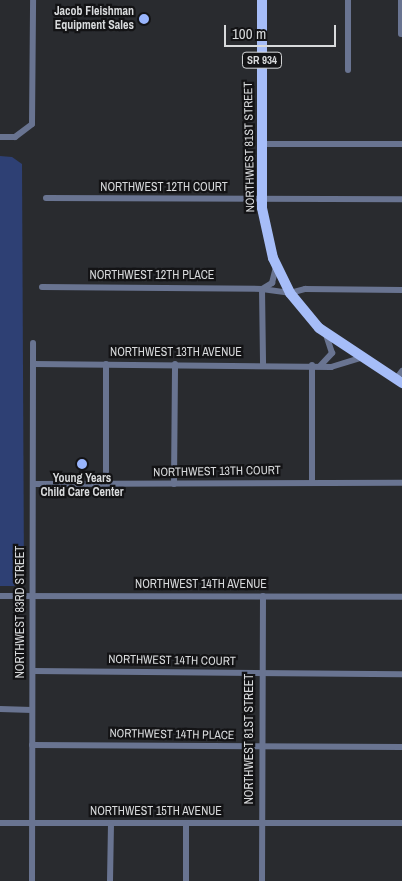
<!DOCTYPE html>
<style>
body{margin:0}
#map{position:relative;width:402px;height:881px;overflow:hidden;background:#292b2f;font-family:"Archivo Narrow",sans-serif}
div>[style]{position:absolute}
.green>*{inset:0;background:#2e4074}
.street>*{height:6px;margin:-3px;padding:0 3px;transform-origin:3px;border-radius:3px;background:#697491}
.primary>*{height:10px;margin:-5px;padding:0 5px;transform-origin:5px;border-radius:5px;background:#a6bdf8}
.dots>*{width:14px;height:14px;translate:-50% -50%;box-sizing:border-box;border:2px solid #131315;border-radius:50%}
span{translate:-50% -50%;white-space:nowrap;text-align:center;line-height:1.15;-webkit-text-stroke:4.5px #131315;paint-order:stroke}
.shield-label span{padding:1px 4px;background:#131315;border:1px solid;border-radius:4px;-webkit-text-stroke-width:0}
.shield-label{font-size:11px;color:#d8dadc;font-weight:700}
.poi-label{font-size:12px;color:#d8dadc;font-weight:700}
.right{translate:-100% -50%;text-align:right}
.street-label{font-size:12px;color:#d8dadc}
.scale{position:absolute;left:224px;top:25px;width:112px;height:22px;box-sizing:border-box;border:2px solid #d8dadc;border-top:0;padding-left:6px;font-size:15px;line-height:18px;white-space:nowrap;color:#d8dadc;-webkit-text-stroke:4px #131315;paint-order:stroke}
</style>
<div id="map">
<div class="green">
<div style="clip-path:polygon(0 156px,12px 157px,22px 164px,24px 578px,14px 586px,0 586px)"></div>
</div>
<div class="street">
<div style="left:401px;top:0;width:34px;rotate:90deg"></div>
<div style="left:348px;top:70px;width:70px;rotate:-90deg"></div>
<div style="left:0;top:137px;width:15px"></div>
<div style="left:15px;top:137px;width:21px;rotate:-37deg"></div>
<div style="left:32px;top:124px;width:124px;rotate:-89.5deg"></div>
<div style="left:261px;top:144px;width:141px"></div>
<div style="left:46px;top:198px;width:356px;rotate:0.2deg"></div>
<div style="left:42px;top:287px;width:220px;rotate:0.5deg"></div>
<div style="left:262px;top:289px;width:28px;rotate:8deg"></div>
<div style="left:290px;top:293px;width:16px;rotate:-15deg"></div>
<div style="left:305px;top:289px;width:97px;rotate:0.6deg"></div>
<div style="left:262px;top:289px;width:76px;rotate:89.2deg"></div>
<div style="left:262px;top:289px;width:12px;rotate:-31deg"></div>
<div style="left:272px;top:283px;width:16px;rotate:-76deg"></div>
<div style="left:33px;top:364px;width:298px;rotate:0.6deg"></div>
<div style="left:331px;top:367px;width:31px;rotate:-17deg"></div>
<div style="left:320px;top:366px;width:18px;rotate:-47deg"></div>
<div style="left:332px;top:353px;width:20px;rotate:-108deg"></div>
<div style="left:396px;top:379px;width:10px;rotate:-53deg"></div>
<div style="left:312px;top:482px;width:117px;rotate:-90deg"></div>
<div style="left:33px;top:484px;width:369px;rotate:-0.2deg"></div>
<div style="left:106px;top:484px;width:120px;rotate:-90deg"></div>
<div style="left:174px;top:484px;width:120px;rotate:-89.5deg"></div>
<div style="left:0;top:596px;width:402px;rotate:0.1deg"></div>
<div style="left:33px;top:671px;width:369px;rotate:0.5deg"></div>
<div style="left:0;top:709px;width:32px;rotate:2deg"></div>
<div style="left:32px;top:745px;width:370px;rotate:0.3deg"></div>
<div style="left:0;top:823px;width:402px"></div>
<div style="left:186px;top:824px;width:57px;rotate:90deg"></div>
<div style="left:32px;top:881px;width:538px;rotate:-89.89deg"></div>
<div style="left:110px;top:881px;width:57px;rotate:-89deg"></div>
<div style="left:262px;top:881px;width:285px;rotate:-89.8deg"></div>
</div>
<div class="primary">
<div style="left:262px;top:0;width:208px;rotate:90deg"></div>
<div style="left:262px;top:208px;width:51px;rotate:77.6deg"></div>
<div style="left:273px;top:258px;width:39px;rotate:64deg"></div>
<div style="left:290px;top:293px;width:45px;rotate:50.4deg"></div>
<div style="left:319px;top:328px;width:100px;rotate:33.5deg"></div>
</div>
<div class="dots">
<div style="left:144px;top:19px;background:#99b5fd"></div>
<div style="left:82px;top:464px;background:#99b5fd"></div>
</div>
<div class="shield-label">
<span style="left:262px;top:60px">SR 934</span>
</div>
<div class="poi-label">
<span class="right" style="left:134px;top:19px">Jacob Fleishman<br>Equipment Sales</span>
<span style="left:82px;top:486px">Young Years<br>Child Care Center</span>
</div>
<div class="street-label">
<span style="left:250px;top:147px;rotate:-91deg">NORTHWEST 81ST STREET</span>
<span style="left:164px;top:188px">NORTHWEST 12TH COURT</span>
<span style="left:152px;top:276px">NORTHWEST 12TH PLACE</span>
<span style="left:176px;top:353px">NORTHWEST 13TH AVENUE</span>
<span style="left:217px;top:472px;rotate:-1deg">NORTHWEST 13TH COURT</span>
<span style="left:201px;top:585px">NORTHWEST 14TH AVENUE</span>
<span style="left:21px;top:612px;rotate:-90deg">NORTHWEST 83RD STREET</span>
<span style="left:172px;top:661px;rotate:1deg">NORTHWEST 14TH COURT</span>
<span style="left:172px;top:735px;rotate:1deg">NORTHWEST 14TH PLACE</span>
<span style="left:250px;top:739px;rotate:-90deg">NORTHWEST 81ST STREET</span>
<span style="left:156px;top:812px">NORTHWEST 15TH AVENUE</span>
</div>
<div class="scale">100 m</div>
</div>
